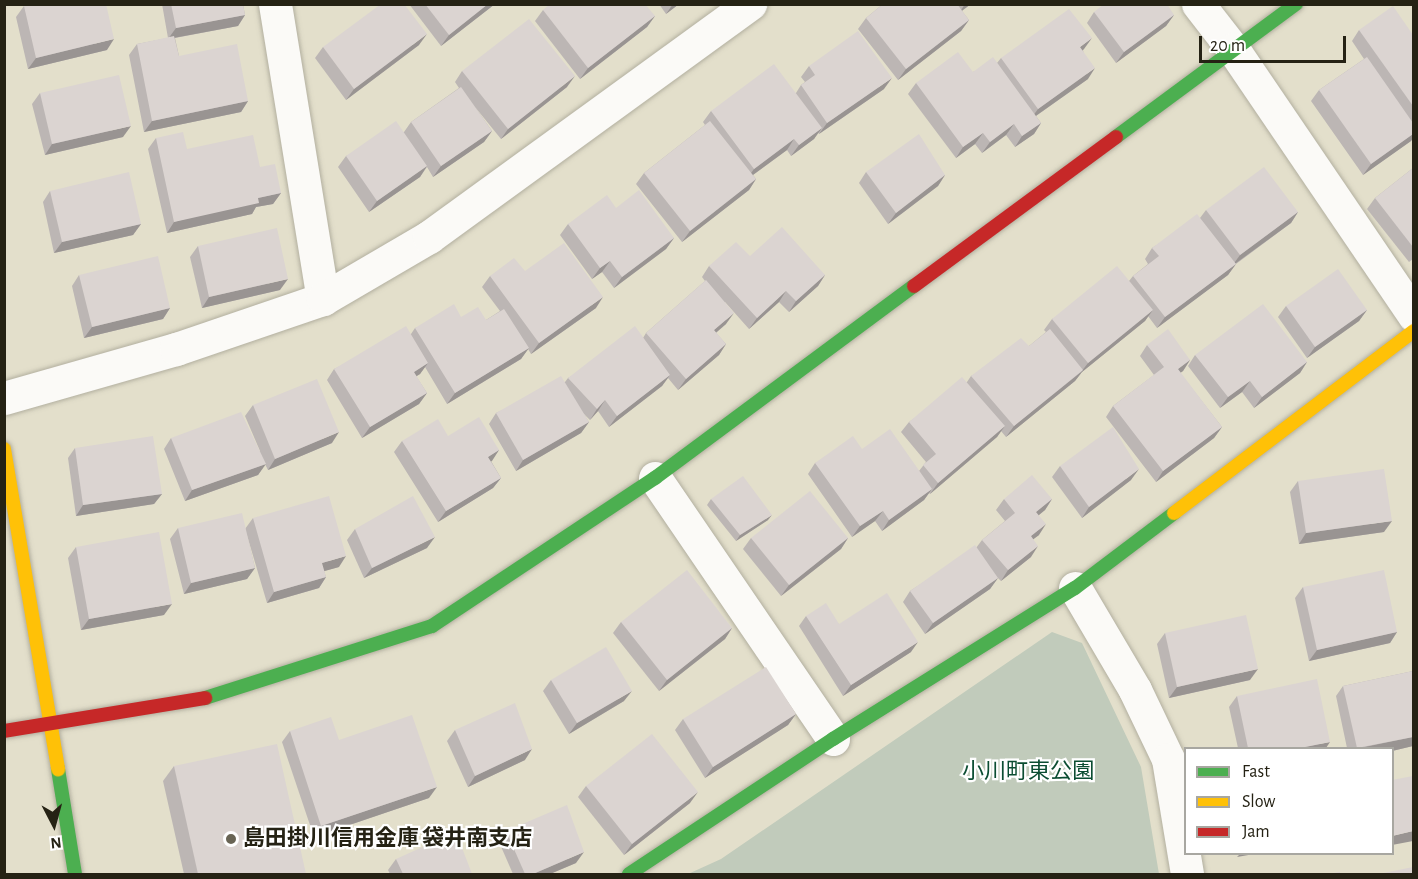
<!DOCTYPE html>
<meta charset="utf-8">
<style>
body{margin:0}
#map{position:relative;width:1418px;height:879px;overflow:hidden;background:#e3dfcb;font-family:"Alegreya Sans","Noto Sans JP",sans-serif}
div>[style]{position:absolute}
.green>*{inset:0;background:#c1cbbb}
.roads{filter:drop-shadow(0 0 2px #b2af9f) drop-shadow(0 0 2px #b2af9f)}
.street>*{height:33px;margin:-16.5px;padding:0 16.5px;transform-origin:16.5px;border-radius:16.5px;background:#fbfaf7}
.fast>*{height:14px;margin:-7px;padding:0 7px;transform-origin:7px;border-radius:7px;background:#4caf50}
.slow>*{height:14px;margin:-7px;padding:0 7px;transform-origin:7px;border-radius:7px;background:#ffc107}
.jam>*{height:14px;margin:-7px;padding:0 7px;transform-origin:7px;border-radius:7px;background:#c62828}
.wall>*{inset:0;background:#bcb6b4}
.shaded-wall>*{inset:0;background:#999492}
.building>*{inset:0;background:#dbd4d1}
.dots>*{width:16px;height:16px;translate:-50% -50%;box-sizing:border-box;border:3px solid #fff;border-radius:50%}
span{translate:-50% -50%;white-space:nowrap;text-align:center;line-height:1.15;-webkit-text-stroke:4.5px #fff;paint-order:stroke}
.park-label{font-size:22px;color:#0b4d32}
.poi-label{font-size:22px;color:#252214;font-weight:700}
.left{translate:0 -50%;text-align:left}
.frame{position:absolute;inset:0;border:6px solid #252214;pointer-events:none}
.legend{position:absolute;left:1184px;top:747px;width:210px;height:108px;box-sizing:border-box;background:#fff;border:2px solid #a8a7a1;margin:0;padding:8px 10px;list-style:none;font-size:18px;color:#252214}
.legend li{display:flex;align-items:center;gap:12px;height:30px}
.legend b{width:30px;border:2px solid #a8a7a1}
.north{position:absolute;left:24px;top:795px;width:60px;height:60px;-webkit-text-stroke:4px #fff;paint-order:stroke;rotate:174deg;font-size:16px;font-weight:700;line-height:24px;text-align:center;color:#252214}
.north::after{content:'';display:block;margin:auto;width:21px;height:27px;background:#252214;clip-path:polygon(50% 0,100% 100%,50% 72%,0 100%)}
.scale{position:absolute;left:1199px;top:36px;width:147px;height:27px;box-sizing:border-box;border:3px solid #252214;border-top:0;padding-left:8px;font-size:18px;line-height:21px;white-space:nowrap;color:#252214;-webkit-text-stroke:4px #fff;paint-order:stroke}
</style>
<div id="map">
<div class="green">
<div style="clip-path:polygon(1052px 632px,1082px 643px,1141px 767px,1159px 874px,688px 874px,721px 859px)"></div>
</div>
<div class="roads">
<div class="street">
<div style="left:275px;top:4px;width:299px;rotate:80.8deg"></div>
<div style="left:1198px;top:4px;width:57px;rotate:52.1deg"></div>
<div style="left:1233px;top:49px;width:322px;rotate:55.8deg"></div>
<div style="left:4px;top:398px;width:179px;rotate:-15.9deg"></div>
<div style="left:176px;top:349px;width:155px;rotate:-18.8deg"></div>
<div style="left:323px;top:299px;width:123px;rotate:-30.3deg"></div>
<div style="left:429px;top:237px;width:397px;rotate:-36deg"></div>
<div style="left:655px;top:478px;width:316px;rotate:55.7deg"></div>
<div style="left:1075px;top:588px;width:118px;rotate:59.5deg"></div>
<div style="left:1135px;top:690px;width:76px;rotate:64.4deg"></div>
<div style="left:1168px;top:759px;width:117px;rotate:80.6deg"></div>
</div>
<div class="fast">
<div style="left:1116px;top:137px;width:224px;rotate:-36.5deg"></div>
<div style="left:205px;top:698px;width:238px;rotate:-17.6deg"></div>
<div style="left:432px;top:626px;width:268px;rotate:-33.6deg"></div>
<div style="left:655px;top:478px;width:322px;rotate:-36.6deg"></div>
<div style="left:58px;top:769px;width:106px;rotate:80.8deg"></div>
<div style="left:629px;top:874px;width:245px;rotate:-33.5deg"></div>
<div style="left:833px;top:739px;width:285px;rotate:-32deg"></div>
<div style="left:1075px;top:588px;width:124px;rotate:-37.1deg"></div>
</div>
<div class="slow">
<div style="left:4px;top:449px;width:325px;rotate:80.4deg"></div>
<div style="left:1174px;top:513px;width:301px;rotate:-37.2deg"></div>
</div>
<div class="jam">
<div style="left:914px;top:286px;width:251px;rotate:-36.4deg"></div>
<div style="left:4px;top:731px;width:204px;rotate:-9.3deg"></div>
</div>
</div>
<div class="wall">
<div style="clip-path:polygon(162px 4px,243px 4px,245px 15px,238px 26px,175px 38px,179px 56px,248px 101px,241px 112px,144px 132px,129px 55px,137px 44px,168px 38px)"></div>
<div style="clip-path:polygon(409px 4px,495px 4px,441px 46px)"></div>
<div style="clip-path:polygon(659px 4px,679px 4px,666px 14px)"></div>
<div style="clip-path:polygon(883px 4px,971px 4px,962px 11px,969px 20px,961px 31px,898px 80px,858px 29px,866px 18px)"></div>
<div style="clip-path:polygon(24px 6px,107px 50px,28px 69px,16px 17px)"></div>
<div style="clip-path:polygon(543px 10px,655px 16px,647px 27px,580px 79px,535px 21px)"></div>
<div style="clip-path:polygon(1094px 12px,1174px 15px,1166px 26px,1116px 63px,1087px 23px)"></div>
<div style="clip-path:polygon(1359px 30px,1413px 35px,1413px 138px,1411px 141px,1363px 175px,1311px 101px,1319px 90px,1364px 59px,1352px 41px)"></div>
<div style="clip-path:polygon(419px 45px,346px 100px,315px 58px,323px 47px)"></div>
<div style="clip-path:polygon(1084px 49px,1083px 50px,1088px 79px,1036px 116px,1041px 123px,1034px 134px,1015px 147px,1006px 135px,982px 153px,975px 144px,956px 158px,908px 94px,916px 83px,973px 72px,997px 63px,1001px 58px)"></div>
<div style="clip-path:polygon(809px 66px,884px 89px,819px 134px,818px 132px,814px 139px,791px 156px,787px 150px,753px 175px,756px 179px,749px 190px,682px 242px,636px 184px,644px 173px,705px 125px,703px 122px,711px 111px,796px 93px,801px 85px,805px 82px,801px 77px)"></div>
<div style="clip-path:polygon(462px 71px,567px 87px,501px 139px,475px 107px,492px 131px,484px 142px,433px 177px,427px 167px,420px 177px,369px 212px,338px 167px,346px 156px,404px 132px,411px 122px,459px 88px,455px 82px)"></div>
<div style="clip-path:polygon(40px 93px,123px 137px,45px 155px,32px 104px)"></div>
<div style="clip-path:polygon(156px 138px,187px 149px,260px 167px,281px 193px,273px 204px,256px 207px,252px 214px,167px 233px,148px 149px)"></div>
<div style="clip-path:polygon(1413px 168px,1413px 259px,1409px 262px,1367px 209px,1375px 198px)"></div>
<div style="clip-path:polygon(866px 172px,945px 175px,938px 186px,888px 224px,859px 183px)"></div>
<div style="clip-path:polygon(50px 191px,141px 224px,133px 235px,54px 253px,43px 202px)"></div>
<div style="clip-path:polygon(616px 208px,674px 238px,666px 249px,614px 288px,602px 272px,592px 279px,560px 235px,568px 224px)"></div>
<div style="clip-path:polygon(1206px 210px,1298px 212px,1291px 223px,1236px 264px,1228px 275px,1157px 328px,1148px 316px,1145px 321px,1082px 372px,1075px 381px,1006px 437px,1001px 431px,997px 437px,930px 494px,929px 493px,924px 500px,882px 531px,875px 521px,852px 537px,808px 474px,815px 463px,862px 449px,919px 471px,926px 462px,901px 432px,909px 422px,967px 382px,971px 376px,1029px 346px,1046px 332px,1044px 330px,1052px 319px,1129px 281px,1133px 276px,1148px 264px,1145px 259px,1152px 248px,1200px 218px)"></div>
<div style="clip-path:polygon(198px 246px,280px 290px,202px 308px,190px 257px)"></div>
<div style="clip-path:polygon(750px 256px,825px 275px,818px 286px,789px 312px,779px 302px,749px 329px,725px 302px,726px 324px,716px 333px,726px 344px,719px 355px,678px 390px,668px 378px,662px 386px,609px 427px,598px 411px,590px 420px,583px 413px,589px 422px,581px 433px,516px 471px,489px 424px,496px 413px,565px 382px,568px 378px,643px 338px,646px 333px,705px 281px,702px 277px,709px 266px)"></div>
<div style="clip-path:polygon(525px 271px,596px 308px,531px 354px,528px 349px,521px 359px,447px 404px,425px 367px,420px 374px,416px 376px,427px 393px,419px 404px,362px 438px,327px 380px,334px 369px,411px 334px,415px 328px,461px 317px,486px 320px,500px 311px,482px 287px,490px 276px)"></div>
<div style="clip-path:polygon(79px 275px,170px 308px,163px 319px,84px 338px,72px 286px)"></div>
<div style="clip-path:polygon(1286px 306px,1367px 310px,1359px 321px,1307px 358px,1278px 317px)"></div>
<div style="clip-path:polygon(1147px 345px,1190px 360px,1183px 371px,1180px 373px,1222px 427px,1214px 438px,1156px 482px,1106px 417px,1113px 406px,1154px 375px,1140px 356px)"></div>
<div style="clip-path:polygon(1195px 355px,1307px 362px,1300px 373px,1254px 408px,1242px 392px,1220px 408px,1188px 366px)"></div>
<div style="clip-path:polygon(253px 405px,332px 443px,268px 470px,265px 464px,258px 475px,185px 501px,164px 449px,171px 438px,260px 451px,245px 416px)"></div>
<div style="clip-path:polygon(448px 436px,499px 450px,491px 461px,501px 478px,493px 488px,438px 522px,394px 452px,402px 441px)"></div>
<div style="clip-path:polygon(75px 448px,162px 494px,154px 504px,76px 516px,68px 458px)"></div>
<div style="clip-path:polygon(1060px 466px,1131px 480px,1082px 518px,1052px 477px)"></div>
<div style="clip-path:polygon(1298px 481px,1384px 532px,1299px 544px,1290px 492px)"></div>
<div style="clip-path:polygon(711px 499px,768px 520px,736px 541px,707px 505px)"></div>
<div style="clip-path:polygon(1004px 499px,1052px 499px,1045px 510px,1039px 515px,1039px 535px,1033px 539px,1031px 557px,1001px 581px,996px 576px,998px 578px,990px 589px,925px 634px,903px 602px,910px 591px,976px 548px,982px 540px,1005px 521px,996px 510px)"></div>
<div style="clip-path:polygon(253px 518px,339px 567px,324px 571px,326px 577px,319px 588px,267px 603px,246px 532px,255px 568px,247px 579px,184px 594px,170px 539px,178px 528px,245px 529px)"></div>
<div style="clip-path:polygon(355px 529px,427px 548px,364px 578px,347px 540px)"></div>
<div style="clip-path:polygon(751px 538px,848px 538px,841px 549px,781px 596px,743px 549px)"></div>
<div style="clip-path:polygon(76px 547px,164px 615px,81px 630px,68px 558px)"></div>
<div style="clip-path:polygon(1303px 587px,1397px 632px,1390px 643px,1309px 661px,1295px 598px)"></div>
<div style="clip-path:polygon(806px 616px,839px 624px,911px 652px,843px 696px,799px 626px)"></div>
<div style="clip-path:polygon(621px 622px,732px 628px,725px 639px,659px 691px,613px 633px)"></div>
<div style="clip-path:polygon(1165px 633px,1250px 680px,1169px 698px,1157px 644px)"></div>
<div style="clip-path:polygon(1413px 671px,1413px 746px,1392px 751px,1392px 748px,1347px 748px,1336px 696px,1343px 686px)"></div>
<div style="clip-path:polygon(551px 680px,624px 701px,569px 734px,543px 691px)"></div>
<div style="clip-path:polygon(1237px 696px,1326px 748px,1238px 748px,1229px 707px)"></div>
<div style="clip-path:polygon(796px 714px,788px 725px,705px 778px,675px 730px,683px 719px)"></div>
<div style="clip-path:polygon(455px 730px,525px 760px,468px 787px,447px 741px)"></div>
<div style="clip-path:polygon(290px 731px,339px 740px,429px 798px,314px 837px,282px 742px)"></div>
<div style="clip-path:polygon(174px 766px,306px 874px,184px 874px,163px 781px)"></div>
<div style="clip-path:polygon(586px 786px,690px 803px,624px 855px,578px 797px)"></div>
<div style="clip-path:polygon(506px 831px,576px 863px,550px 874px,513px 874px,499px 842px)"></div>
<div style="clip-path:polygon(396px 859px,472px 874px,390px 874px,388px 870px)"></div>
</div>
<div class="shaded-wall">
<div style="clip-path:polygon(488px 4px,495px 4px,441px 46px,449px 35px)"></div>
<div style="clip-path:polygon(673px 4px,679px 4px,666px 14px)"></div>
<div style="clip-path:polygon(965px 4px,971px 4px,960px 12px)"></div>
<div style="clip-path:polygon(245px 15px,238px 26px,168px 39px,176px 28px)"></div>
<div style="clip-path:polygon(1174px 15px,1166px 26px,1116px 63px,1124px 52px)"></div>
<div style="clip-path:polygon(655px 16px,647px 27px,580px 79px,588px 68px)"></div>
<div style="clip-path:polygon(969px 20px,961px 31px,898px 80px,906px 69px)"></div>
<div style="clip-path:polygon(427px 34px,419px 45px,346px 100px,354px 89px)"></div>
<div style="clip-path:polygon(1092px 38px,1084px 49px,1073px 58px,1080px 47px)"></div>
<div style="clip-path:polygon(114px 39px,107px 50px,28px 69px,36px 58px)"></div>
<div style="clip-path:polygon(1095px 68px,1088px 79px,1030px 120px,1038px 109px)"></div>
<div style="clip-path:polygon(575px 76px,567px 87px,501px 139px,508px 129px)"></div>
<div style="clip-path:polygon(892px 78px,884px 89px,819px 134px,827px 123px)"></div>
<div style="clip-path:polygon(248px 101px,241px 112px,144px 132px,152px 121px)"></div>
<div style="clip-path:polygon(1041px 123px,1034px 134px,1015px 147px,1022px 136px)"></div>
<div style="clip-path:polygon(1014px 124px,1006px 135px,982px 153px,990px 142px)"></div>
<div style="clip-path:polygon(131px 126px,123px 137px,45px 155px,52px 144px)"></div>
<div style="clip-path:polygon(822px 128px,814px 139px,791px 156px,799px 145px)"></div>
<div style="clip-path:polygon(492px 131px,484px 142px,433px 177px,441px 166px)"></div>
<div style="clip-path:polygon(983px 133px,975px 144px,956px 158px,963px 147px)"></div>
<div style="clip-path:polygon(1413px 134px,1413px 138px,1411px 141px,1363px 175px,1371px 164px)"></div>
<div style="clip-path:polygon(794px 139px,787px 150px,746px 180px,754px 169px)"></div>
<div style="clip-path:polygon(427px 166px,420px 177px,369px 212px,377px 201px)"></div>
<div style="clip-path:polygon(945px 175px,938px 186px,888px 224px,896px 213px)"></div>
<div style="clip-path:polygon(756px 179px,749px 190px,682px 242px,690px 231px)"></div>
<div style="clip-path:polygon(281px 193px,273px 204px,256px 207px,252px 214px,167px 233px,174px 222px,258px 198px)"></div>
<div style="clip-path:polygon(1298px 212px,1291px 223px,1232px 266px,1240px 255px)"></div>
<div style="clip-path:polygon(141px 224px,133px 235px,54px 253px,62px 242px)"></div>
<div style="clip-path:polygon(674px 238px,666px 249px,614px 288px,622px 277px)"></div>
<div style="clip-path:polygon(610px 261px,602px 272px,592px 279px,600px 268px)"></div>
<div style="clip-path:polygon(1236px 264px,1228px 275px,1157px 328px,1165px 317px)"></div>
<div style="clip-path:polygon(825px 275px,818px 286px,789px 312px,796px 301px)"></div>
<div style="clip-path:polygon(288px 279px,280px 290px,202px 308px,209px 297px)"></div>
<div style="clip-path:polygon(786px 291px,779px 302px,749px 329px,757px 318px)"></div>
<div style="clip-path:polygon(603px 297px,596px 308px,531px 354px,539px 343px)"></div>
<div style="clip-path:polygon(170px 308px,163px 319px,84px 338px,92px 327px)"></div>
<div style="clip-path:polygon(1153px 310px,1145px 321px,1082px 372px,1075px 381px,1006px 437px,1014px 426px,1081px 372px,1088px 363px)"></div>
<div style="clip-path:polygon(1367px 310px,1359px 321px,1307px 358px,1315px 347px)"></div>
<div style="clip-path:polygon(734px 313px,726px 324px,706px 341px,714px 330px)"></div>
<div style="clip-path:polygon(726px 344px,719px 355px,678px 390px,686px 379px)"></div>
<div style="clip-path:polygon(529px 348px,521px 359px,447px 404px,455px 393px)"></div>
<div style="clip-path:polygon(1190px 360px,1183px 371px,1170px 380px,1178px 369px)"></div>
<div style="clip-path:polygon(1307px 362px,1300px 373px,1254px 408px,1262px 397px)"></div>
<div style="clip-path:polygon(428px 363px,420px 374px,406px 383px,414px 372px)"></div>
<div style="clip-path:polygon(670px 375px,662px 386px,609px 427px,617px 416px)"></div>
<div style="clip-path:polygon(1250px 381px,1242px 392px,1220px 408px,1228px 397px)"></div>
<div style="clip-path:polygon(427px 393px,419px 404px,362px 438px,370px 427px)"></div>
<div style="clip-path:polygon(605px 400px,598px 411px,590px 420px,597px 409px)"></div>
<div style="clip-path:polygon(589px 422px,581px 433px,516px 471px,523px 460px)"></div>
<div style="clip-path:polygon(1005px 426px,997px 437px,930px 494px,938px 483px)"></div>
<div style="clip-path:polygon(1222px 427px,1214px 438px,1156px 482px,1163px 471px)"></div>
<div style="clip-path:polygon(339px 432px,332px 443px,268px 470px,275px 459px)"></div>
<div style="clip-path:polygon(499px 450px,492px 461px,480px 468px,488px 457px)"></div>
<div style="clip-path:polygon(266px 464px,258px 475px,185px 501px,192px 490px)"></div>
<div style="clip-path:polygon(1139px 469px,1131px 480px,1082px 518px,1089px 507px)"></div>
<div style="clip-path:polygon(501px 478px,493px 488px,438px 522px,446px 511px)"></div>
<div style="clip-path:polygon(932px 489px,924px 500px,882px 531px,889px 520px)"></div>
<div style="clip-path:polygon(162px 494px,154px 504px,76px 516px,83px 505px)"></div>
<div style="clip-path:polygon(1052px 499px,1045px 510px,1029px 523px,1036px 512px)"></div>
<div style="clip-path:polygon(883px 511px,875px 521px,852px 537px,860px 526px)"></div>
<div style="clip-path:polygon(772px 515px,768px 520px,736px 541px,740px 535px)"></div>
<div style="clip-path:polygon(1392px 521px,1384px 532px,1299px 544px,1306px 533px)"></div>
<div style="clip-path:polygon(1046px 524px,1039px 535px,1023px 547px,1031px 536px)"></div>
<div style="clip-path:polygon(435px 537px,427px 548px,364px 578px,372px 568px)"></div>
<div style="clip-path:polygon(848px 538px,841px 549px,781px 596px,789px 585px)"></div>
<div style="clip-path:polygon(1038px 546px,1031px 557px,1001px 581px,1008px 570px)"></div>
<div style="clip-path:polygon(346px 556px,339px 567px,314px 574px,322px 563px)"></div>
<div style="clip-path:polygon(255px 568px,247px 579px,184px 594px,191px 583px)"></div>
<div style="clip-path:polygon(326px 577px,319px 588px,267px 603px,274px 592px)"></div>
<div style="clip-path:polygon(998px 578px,990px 589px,925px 634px,933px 623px)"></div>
<div style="clip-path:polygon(172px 604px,164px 615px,81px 630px,89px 619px)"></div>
<div style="clip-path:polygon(732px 628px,725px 639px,659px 691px,667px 680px)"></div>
<div style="clip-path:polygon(1397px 632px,1390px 643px,1309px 661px,1317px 650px)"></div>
<div style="clip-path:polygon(918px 642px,911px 652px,843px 696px,851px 685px)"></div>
<div style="clip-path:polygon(1258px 669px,1250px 680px,1169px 698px,1177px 687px)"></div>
<div style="clip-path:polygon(632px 691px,624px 701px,569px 734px,577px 723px)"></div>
<div style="clip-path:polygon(796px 714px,788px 725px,705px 778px,713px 767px)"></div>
<div style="clip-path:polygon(1413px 737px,1413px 746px,1392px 751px,1392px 748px,1360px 748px)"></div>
<div style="clip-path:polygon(1330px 742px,1326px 748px,1300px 748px)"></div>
<div style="clip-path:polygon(532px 749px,525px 760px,468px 787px,475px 776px)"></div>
<div style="clip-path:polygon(437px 787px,429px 798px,314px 837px,321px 826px)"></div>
<div style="clip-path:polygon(698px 792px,690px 803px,624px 855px,632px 844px)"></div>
<div style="clip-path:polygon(1413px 831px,1413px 841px,1392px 845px,1392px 836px)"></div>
<div style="clip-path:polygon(584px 852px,576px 863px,550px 874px,533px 874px)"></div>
<div style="clip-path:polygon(1240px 854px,1254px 854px,1237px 857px)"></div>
</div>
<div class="building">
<div style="clip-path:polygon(31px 4px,106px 4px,114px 39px,36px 58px,24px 6px)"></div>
<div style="clip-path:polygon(171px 4px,243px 4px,245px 15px,176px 28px)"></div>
<div style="clip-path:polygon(381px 4px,404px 4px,427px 34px,354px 89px,323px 47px)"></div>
<div style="clip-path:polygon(425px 4px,488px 4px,449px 35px)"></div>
<div style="clip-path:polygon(550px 4px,645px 4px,655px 16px,588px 68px,543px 10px)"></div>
<div style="clip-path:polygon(883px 4px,957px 4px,969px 20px,906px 69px,866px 18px)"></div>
<div style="clip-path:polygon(1104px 4px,1167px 4px,1174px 15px,1124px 52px,1094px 12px)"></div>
<div style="clip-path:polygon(1393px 6px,1413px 35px,1413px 106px,1359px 30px)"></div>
<div style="clip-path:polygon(1069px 9px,1092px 38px,1080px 47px,1095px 68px,1038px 109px,1001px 58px)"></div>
<div style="clip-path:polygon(529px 19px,575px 76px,508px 129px,462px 71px)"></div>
<div style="clip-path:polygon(858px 31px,892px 78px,827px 123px,801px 85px,815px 75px,809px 66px)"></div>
<div style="clip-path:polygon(174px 36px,179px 56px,237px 44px,248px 101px,152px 121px,137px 44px)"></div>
<div style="clip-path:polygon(958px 52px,973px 72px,993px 57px,1041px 123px,1022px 136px,1014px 124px,990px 142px,983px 133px,963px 147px,916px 83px)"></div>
<div style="clip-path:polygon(1367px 57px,1413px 123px,1413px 134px,1371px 164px,1319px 90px)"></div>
<div style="clip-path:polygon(774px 64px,822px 128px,799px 145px,794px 139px,754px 169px,711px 111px)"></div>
<div style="clip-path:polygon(119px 75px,131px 126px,52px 144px,40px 93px)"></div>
<div style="clip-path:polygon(461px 87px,492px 131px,441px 166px,411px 122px)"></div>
<div style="clip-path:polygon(396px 121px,427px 166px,377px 201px,346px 156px)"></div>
<div style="clip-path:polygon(710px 121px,756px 179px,690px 231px,644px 173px)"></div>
<div style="clip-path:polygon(183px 132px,187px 149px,253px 135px,260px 167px,275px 164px,281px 193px,258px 198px,259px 203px,174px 222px,156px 138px)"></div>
<div style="clip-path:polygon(919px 134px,945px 175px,896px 213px,866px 172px)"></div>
<div style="clip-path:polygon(1264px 167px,1298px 212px,1240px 255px,1206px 210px)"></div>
<div style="clip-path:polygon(1413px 168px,1413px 247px,1375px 198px)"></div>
<div style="clip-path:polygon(129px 172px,141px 224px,62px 242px,50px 191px)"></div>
<div style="clip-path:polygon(639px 190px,674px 238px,622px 277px,610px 261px,600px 268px,568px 224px,607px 195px,616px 208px)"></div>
<div style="clip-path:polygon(1197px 214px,1236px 264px,1165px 317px,1133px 276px,1159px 256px,1152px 248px)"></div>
<div style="clip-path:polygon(782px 227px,825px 275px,796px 301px,786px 291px,757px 318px,709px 266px,736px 242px,750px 256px)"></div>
<div style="clip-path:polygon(277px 228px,288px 279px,209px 297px,198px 246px)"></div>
<div style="clip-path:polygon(564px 243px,603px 297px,539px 343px,490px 276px,514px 258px,525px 271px)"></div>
<div style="clip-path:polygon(158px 256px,170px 308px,92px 327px,79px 275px)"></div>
<div style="clip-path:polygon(1117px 266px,1153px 310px,1088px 363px,1052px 319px)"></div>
<div style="clip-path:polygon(1338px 269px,1367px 310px,1315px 347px,1286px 306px)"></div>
<div style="clip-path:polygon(706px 280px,734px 313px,714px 330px,726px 344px,686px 379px,646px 333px)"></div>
<div style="clip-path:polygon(454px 304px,461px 317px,478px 307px,486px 320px,504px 309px,529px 348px,455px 393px,415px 328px)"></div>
<div style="clip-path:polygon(1263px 304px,1307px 362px,1262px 397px,1250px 381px,1228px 397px,1195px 355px)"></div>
<div style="clip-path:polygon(406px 326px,428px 363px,414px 372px,427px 393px,370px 427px,334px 369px)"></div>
<div style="clip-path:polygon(635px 326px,670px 375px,617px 416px,605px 400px,597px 409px,568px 378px)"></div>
<div style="clip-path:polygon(1050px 329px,1083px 370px,1014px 426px,971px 376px,1021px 338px,1029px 346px)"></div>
<div style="clip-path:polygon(1168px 329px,1190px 360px,1178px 369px,1222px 427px,1163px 471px,1113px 406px,1164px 367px,1147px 345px)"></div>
<div style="clip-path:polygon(561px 376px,589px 422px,523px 460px,496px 413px)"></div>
<div style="clip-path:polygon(962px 377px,1005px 426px,938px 483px,923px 465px,936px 454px,909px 422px)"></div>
<div style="clip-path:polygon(317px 379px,339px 432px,275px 459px,253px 405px)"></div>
<div style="clip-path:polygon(241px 412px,266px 464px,192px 490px,171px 438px)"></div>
<div style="clip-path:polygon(479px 417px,499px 450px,488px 457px,501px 478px,446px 511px,402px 441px,438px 419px,448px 436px)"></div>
<div style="clip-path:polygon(1113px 427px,1139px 469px,1089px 507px,1060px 466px)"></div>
<div style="clip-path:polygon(890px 429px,932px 489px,889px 520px,883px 511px,860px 526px,815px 463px,853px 436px,862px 449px)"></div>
<div style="clip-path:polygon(153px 436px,162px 494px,83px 505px,75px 448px)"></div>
<div style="clip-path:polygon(1384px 469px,1392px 521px,1306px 533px,1298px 481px)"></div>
<div style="clip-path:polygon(1032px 475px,1052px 499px,1036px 512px,1046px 524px,1031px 536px,1038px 546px,1008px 570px,982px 540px,1015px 513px,1004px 499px)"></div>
<div style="clip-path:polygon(743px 476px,772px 515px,740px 535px,711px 499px)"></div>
<div style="clip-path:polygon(810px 491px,848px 538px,789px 585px,751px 538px)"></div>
<div style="clip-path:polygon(329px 496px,346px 556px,322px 563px,326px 577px,274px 592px,253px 518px)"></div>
<div style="clip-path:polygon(413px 496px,435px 537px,372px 568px,355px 529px)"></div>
<div style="clip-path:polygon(242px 513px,255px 568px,191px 583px,178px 528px)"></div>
<div style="clip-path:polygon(159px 532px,172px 604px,89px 619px,76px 547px)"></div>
<div style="clip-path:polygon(975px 545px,998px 578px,933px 623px,910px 591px)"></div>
<div style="clip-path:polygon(687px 570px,732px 628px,667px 680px,621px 622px)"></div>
<div style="clip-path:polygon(1384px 570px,1397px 632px,1317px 650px,1303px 587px)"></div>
<div style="clip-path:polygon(887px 593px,918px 642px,851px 685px,806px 616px,826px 603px,839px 624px)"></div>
<div style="clip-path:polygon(1246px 615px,1258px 669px,1177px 687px,1165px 633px)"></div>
<div style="clip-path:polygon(606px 647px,632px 691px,577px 723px,551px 680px)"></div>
<div style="clip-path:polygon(766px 667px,796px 714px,713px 767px,683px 719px)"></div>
<div style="clip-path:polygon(1413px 671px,1413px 737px,1357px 748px,1343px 686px)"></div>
<div style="clip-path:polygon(1317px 679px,1330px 742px,1300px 748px,1248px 748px,1237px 696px)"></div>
<div style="clip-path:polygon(515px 703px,532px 749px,475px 776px,455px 730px)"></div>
<div style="clip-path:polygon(412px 715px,437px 787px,321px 826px,290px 731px,331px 717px,339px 740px)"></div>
<div style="clip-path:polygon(652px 734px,698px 792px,632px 844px,586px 786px)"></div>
<div style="clip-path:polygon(277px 744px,306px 874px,198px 874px,174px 766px)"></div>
<div style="clip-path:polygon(1413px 776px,1413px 831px,1392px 836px,1392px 780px)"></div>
<div style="clip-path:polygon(567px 805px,584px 852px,533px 874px,525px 874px,506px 831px)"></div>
<div style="clip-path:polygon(456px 832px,472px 874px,403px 874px,396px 859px)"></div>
<div style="clip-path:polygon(1413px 867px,1413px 874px,1379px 874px)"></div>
<div style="clip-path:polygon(1340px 872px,1340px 874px,1327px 874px)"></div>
</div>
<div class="dots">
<div style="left:231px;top:839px;background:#686454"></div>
</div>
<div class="park-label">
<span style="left:1028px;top:772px">小川町東公園</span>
</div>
<div class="poi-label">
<span class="left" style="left:243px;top:839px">島田掛川信用金庫 袋井南支店</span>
</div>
<div class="frame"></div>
<ul class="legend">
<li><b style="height:8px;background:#4caf50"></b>Fast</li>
<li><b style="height:8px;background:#ffc107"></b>Slow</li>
<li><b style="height:8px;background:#c62828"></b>Jam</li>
</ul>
<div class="north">N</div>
<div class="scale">20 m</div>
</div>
